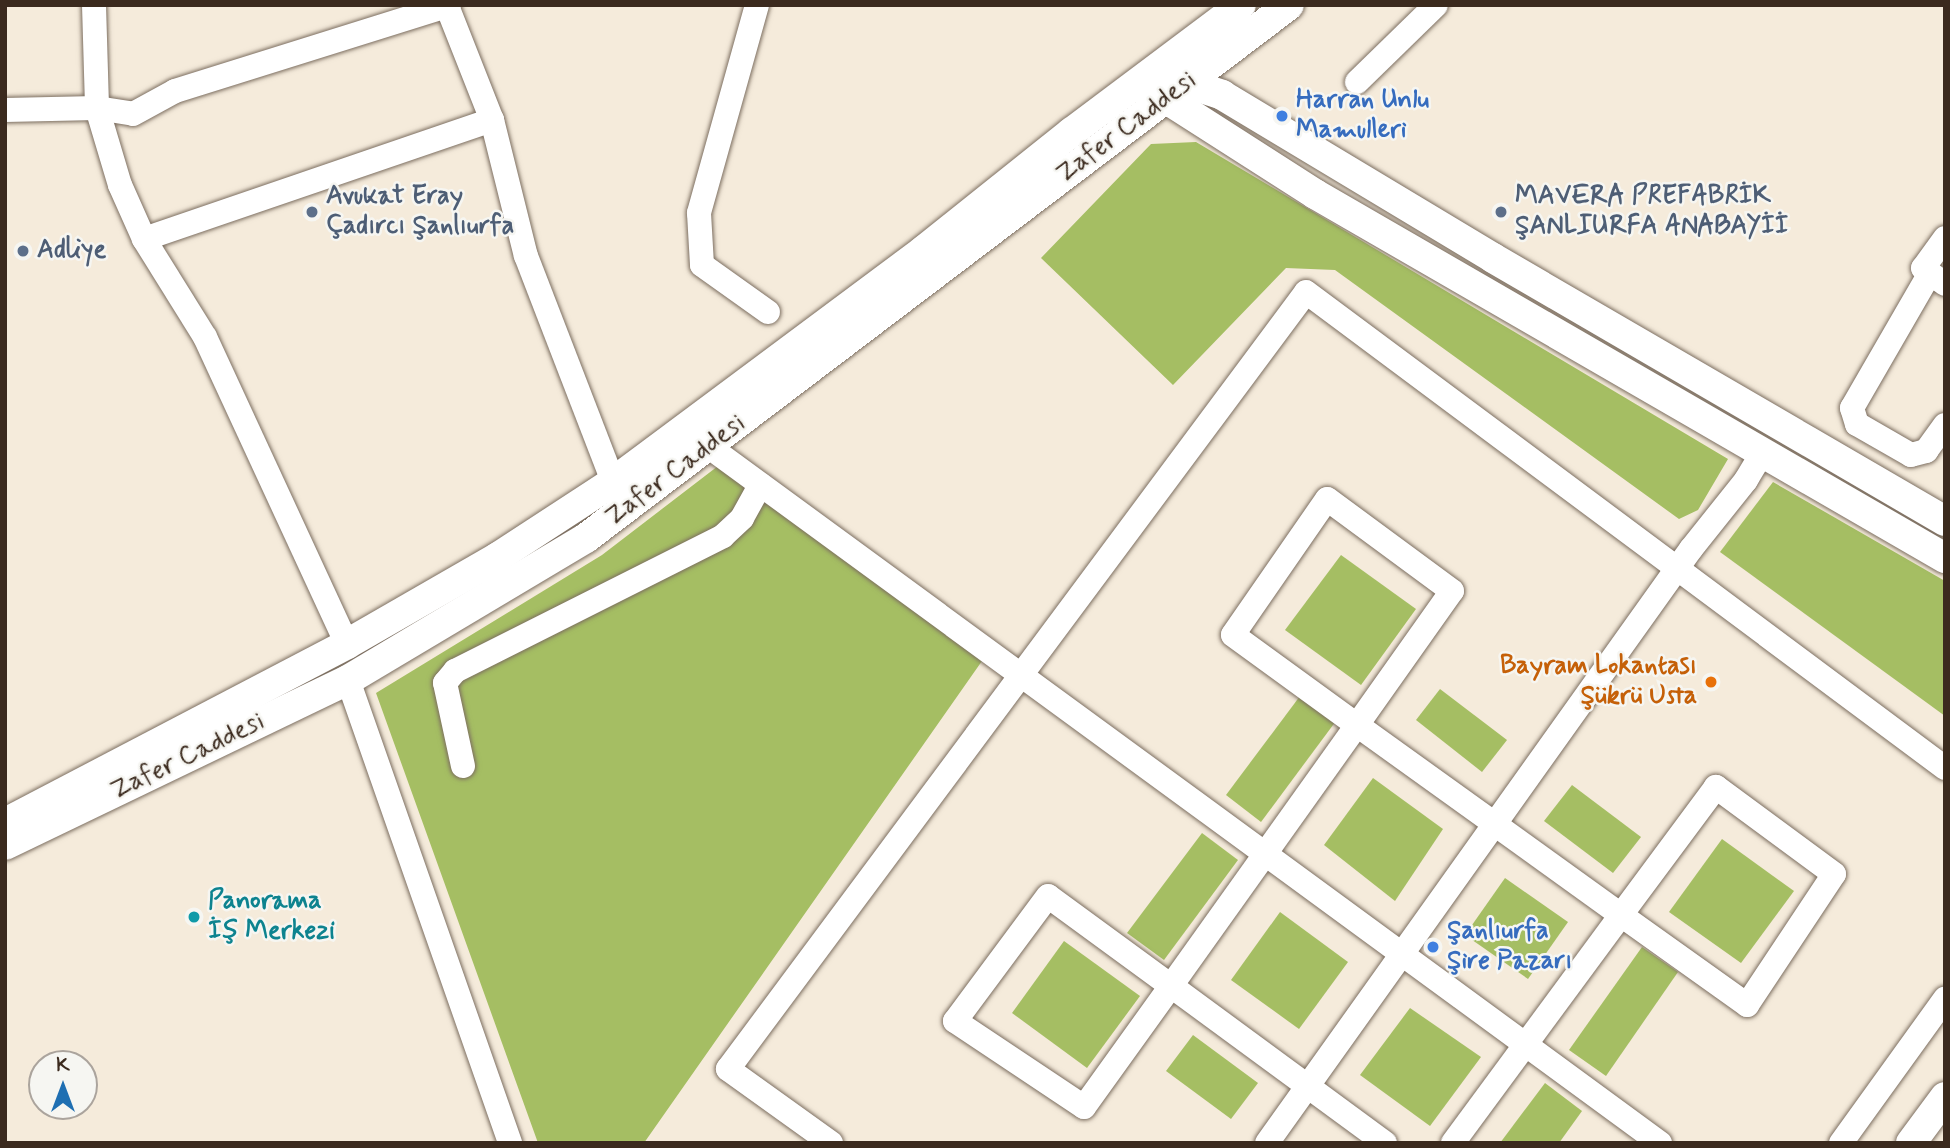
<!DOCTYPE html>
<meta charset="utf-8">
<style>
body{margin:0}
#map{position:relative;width:1950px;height:1148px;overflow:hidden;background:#f5ebdb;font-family:Mynerve,sans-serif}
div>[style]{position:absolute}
.green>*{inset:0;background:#a5be63}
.roads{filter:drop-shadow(0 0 2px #7c6e60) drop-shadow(0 0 2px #7c6e60)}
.minor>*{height:24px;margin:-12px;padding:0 12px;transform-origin:12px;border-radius:12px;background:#fff}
.major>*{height:30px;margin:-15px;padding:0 15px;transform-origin:15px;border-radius:15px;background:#fff}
.dots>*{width:19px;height:19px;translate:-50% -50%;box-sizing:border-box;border:4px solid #f6f6f2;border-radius:50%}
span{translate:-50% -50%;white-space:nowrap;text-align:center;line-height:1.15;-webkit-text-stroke:5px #f6f6f2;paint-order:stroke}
.shop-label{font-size:26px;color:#366cbe;font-weight:700}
.left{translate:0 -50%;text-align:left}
.street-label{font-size:26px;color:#3b2a1e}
.service-label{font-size:26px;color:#4e5e75;font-weight:700}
.food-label{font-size:26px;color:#c56008;font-weight:700}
.right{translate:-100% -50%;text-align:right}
.culture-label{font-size:26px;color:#0d838f;font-weight:700}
.frame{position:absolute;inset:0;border:7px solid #3b2a1e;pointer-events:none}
.north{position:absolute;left:28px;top:1050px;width:70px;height:70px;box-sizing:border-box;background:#f6f6f2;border:2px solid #aba49d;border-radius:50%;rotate:0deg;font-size:19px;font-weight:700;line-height:28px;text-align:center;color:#3b2a1e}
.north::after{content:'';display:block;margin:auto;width:24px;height:32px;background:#1f6fb2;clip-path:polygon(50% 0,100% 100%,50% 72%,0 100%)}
</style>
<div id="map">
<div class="green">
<div style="clip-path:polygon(1196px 142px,1728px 459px,1698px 510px,1679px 519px,1335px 270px,1286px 268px,1173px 385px,1041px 258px,1151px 144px)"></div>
<div style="clip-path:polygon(718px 466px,982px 661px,644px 1143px,538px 1143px,376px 693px,602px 555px)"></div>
<div style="clip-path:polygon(1773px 482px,1945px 581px,1945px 716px,1720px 552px)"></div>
<div style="clip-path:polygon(1341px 555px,1416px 609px,1361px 685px,1285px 630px)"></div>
<div style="clip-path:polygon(1440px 689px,1507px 740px,1482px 772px,1416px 720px)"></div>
<div style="clip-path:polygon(1300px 696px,1336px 721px,1261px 822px,1226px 795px)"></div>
<div style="clip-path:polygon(1373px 778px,1443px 829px,1395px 901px,1324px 845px)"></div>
<div style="clip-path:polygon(1572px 785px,1641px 837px,1613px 873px,1544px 821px)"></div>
<div style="clip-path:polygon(1202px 833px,1238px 860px,1164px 960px,1127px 933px)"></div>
<div style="clip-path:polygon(1722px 839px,1794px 891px,1741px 963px,1669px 912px)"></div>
<div style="clip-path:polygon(1505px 878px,1568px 922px,1528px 979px,1465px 935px)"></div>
<div style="clip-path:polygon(1280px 912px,1348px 962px,1299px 1029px,1231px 980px)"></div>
<div style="clip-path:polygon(1064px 941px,1140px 996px,1087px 1068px,1012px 1013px)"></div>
<div style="clip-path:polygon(1642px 947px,1678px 972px,1606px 1076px,1569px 1050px)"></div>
<div style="clip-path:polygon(1410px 1008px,1481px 1057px,1430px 1126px,1360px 1075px)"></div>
<div style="clip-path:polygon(1193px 1035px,1258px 1083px,1231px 1119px,1166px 1071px)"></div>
<div style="clip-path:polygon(1545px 1083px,1582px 1111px,1559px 1143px,1500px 1143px)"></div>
</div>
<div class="roads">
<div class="minor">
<div style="left:94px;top:5px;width:103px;rotate:88.3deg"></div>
<div style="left:97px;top:108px;width:80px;rotate:73.4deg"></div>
<div style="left:120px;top:185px;width:59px;rotate:66deg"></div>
<div style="left:144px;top:239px;width:115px;rotate:58.1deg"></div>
<div style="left:205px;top:337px;width:338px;rotate:65.2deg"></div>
<div style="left:757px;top:5px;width:216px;rotate:105.6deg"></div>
<div style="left:699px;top:213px;width:52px;rotate:86.7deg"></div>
<div style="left:702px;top:265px;width:81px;rotate:35.5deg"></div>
<div style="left:447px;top:6px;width:123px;rotate:68.5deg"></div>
<div style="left:492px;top:120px;width:140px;rotate:76deg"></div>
<div style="left:526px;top:256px;width:242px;rotate:68.9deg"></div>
<div style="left:1357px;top:82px;width:110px;rotate:-44.3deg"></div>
<div style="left:5px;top:110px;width:92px;rotate:-1.2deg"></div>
<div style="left:97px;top:108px;width:36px;rotate:9deg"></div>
<div style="left:133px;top:114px;width:48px;rotate:-28.7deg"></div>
<div style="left:175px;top:91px;width:287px;rotate:-17.4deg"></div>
<div style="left:1945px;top:238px;width:37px;rotate:126deg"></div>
<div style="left:1923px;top:268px;width:27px;rotate:36deg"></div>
<div style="left:144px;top:239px;width:368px;rotate:-18.9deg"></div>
<div style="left:1930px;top:273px;width:156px;rotate:120deg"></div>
<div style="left:1852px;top:408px;width:17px;rotate:73deg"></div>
<div style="left:1857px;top:424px;width:62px;rotate:29.9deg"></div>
<div style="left:1911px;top:455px;width:16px;rotate:-15deg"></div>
<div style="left:1926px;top:451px;width:32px;rotate:-54deg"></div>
<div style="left:708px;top:446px;width:1180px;rotate:36.21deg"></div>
<div style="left:348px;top:680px;width:491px;rotate:70.7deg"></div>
<div style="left:463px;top:766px;width:85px;rotate:-102.2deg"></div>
<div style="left:445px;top:683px;width:16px;rotate:-50deg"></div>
<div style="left:455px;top:671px;width:300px;rotate:-26.7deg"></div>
<div style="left:723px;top:536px;width:26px;rotate:-43deg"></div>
<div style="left:742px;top:518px;width:38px;rotate:-61deg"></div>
<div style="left:831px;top:1143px;width:127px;rotate:-144.3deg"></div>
<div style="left:728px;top:1069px;width:968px;rotate:-53.35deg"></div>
<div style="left:1306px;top:292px;width:797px;rotate:36.68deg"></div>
<div style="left:1267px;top:1143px;width:730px;rotate:-54.48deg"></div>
<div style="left:1691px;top:549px;width:88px;rotate:-51.4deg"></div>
<div style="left:1746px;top:480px;width:31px;rotate:-59deg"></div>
<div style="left:1385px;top:1143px;width:265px;rotate:-143.7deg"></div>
<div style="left:1171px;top:986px;width:152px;rotate:-143.8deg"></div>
<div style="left:1048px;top:896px;width:156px;rotate:126.6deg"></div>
<div style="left:955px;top:1021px;width:155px;rotate:33.7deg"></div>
<div style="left:1084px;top:1107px;width:149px;rotate:-54.3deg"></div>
<div style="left:1171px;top:986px;width:162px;rotate:-54.5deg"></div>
<div style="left:1265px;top:854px;width:158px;rotate:-54.5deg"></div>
<div style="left:1357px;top:725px;width:164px;rotate:-54.7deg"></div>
<div style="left:1452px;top:591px;width:155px;rotate:-143.6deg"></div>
<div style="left:1327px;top:499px;width:165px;rotate:124.7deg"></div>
<div style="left:1233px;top:635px;width:153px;rotate:36deg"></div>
<div style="left:1357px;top:725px;width:171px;rotate:35.7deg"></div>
<div style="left:1496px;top:825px;width:154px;rotate:35.8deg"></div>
<div style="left:1621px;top:915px;width:155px;rotate:35.5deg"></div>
<div style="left:1747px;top:1005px;width:157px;rotate:-56.4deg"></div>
<div style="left:1834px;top:874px;width:147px;rotate:-143.6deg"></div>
<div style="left:1716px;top:787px;width:159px;rotate:126.6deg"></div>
<div style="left:1621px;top:915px;width:283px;rotate:126.4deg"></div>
<div style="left:1841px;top:1143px;width:178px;rotate:-54.2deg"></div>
</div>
<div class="major">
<div style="left:1175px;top:72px;width:16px;rotate:45deg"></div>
<div style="left:1186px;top:83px;width:38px;rotate:18deg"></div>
<div style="left:1222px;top:95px;width:316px;rotate:31deg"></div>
<div style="left:1493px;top:258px;width:523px;rotate:30.19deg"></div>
<div style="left:1151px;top:89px;width:195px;rotate:32.6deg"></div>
<div style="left:1315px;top:194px;width:728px;rotate:30.02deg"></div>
<div style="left:5px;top:823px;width:386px;rotate:-27.6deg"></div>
<div style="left:347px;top:644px;width:174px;rotate:-29.9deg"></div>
<div style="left:498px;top:557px;width:137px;rotate:-33.1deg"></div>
<div style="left:613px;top:482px;width:388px;rotate:-36.7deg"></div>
<div style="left:924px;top:250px;width:189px;rotate:-38.6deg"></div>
<div style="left:1072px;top:132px;width:211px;rotate:-36.9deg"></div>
<div style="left:5px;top:845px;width:381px;rotate:-25.7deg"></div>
<div style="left:348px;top:680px;width:277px;rotate:-30.8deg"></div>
<div style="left:586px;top:538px;width:882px;rotate:-37.17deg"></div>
<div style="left:1911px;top:1143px;width:57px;rotate:-53.5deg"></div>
</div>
</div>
<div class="dots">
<div style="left:1282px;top:116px;background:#3f7fe0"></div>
<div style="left:312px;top:212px;background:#5c6f8a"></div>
<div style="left:1501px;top:212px;background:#5c6f8a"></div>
<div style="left:23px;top:251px;background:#5c6f8a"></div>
<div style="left:1711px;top:682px;background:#e8710a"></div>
<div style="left:194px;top:917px;background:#0f9aa8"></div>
<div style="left:1433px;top:947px;background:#3f7fe0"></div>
</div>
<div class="shop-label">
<span class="left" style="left:1296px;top:116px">Harran Unlu<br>Mamulleri</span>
<span class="left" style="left:1447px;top:947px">Şanlıurfa<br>Şire Pazarı</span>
</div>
<div class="street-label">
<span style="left:1127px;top:128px;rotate:-37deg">Zafer Caddesi</span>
<span style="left:676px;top:471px;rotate:-37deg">Zafer Caddesi</span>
<span style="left:188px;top:757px;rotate:-26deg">Zafer Caddesi</span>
</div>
<div class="service-label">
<span class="left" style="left:326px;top:212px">Avukat Eray<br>Çadırcı Şanlıurfa</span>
<span class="left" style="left:1515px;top:212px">MAVERA PREFABRİK<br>ŞANLIURFA ANABAYİİ</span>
<span class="left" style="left:37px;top:251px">Adliye</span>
</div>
<div class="food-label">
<span class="right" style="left:1697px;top:682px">Bayram Lokantası<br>Şükrü Usta</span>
</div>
<div class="culture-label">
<span class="left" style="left:208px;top:917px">Panorama<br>İş Merkezi</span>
</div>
<div class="frame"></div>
<div class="north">K</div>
</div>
